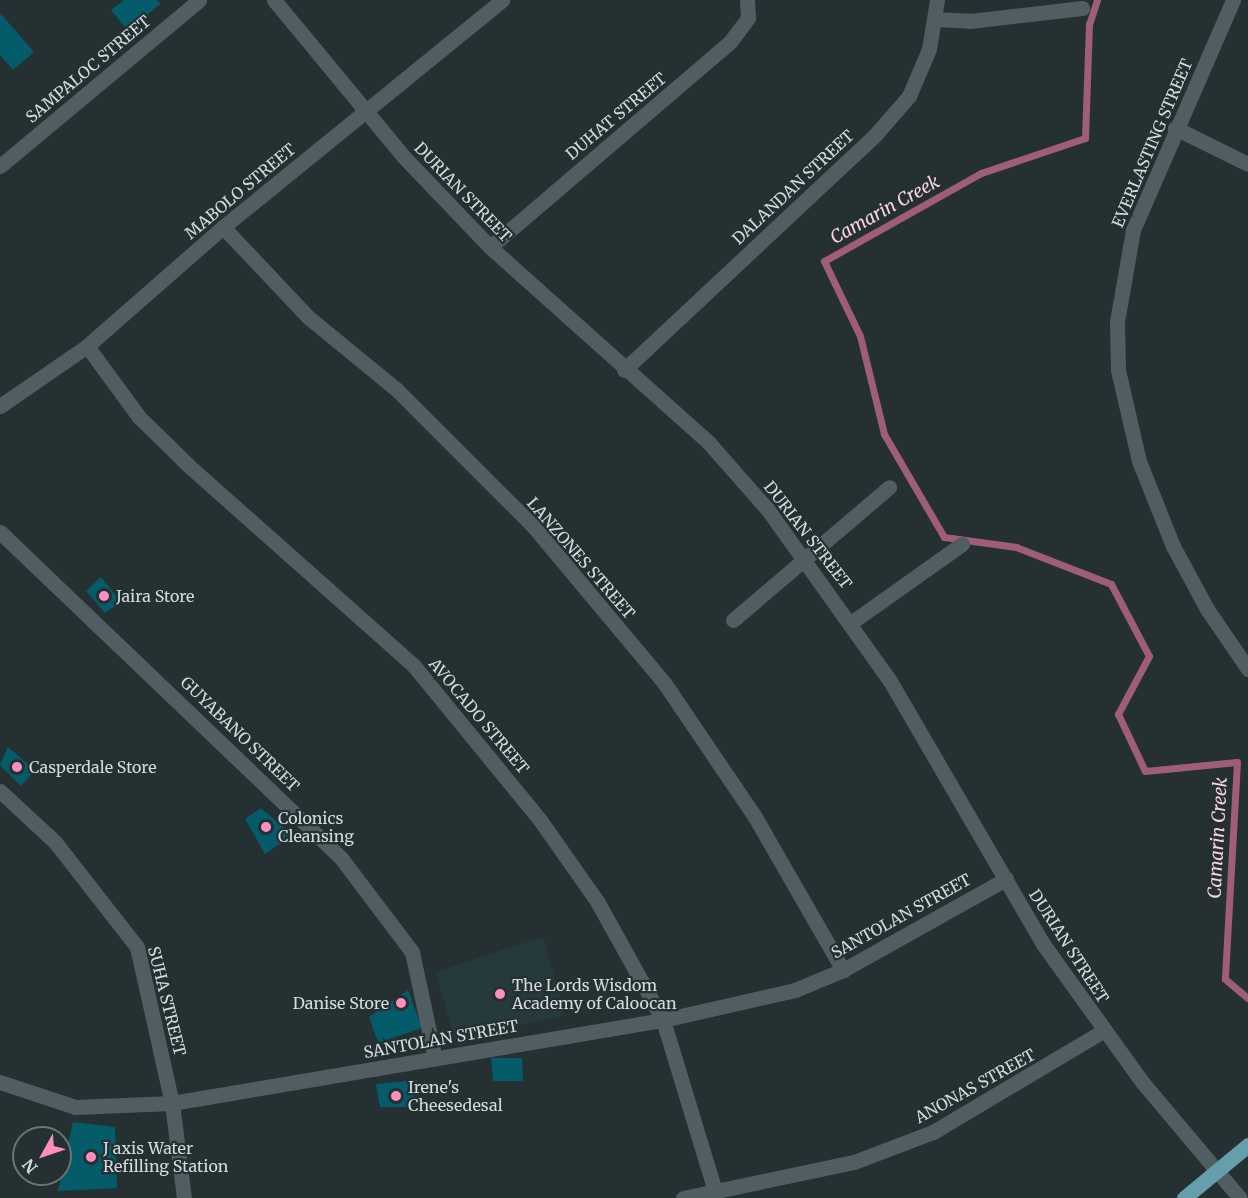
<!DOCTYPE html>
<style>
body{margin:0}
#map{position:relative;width:1248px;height:1198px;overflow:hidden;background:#243032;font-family:Merriweather,serif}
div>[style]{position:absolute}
.built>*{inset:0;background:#263a3e}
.stream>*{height:7px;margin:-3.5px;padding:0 3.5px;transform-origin:3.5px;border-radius:3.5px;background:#9f5d7a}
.building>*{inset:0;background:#045c6a}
.minor>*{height:15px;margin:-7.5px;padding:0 7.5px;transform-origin:7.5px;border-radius:7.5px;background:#515e61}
.major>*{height:15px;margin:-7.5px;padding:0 7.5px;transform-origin:7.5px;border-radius:7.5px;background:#649fab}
.dots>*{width:16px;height:16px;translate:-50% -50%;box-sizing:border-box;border:3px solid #243032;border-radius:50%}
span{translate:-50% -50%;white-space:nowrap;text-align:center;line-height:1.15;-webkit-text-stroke:4.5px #243032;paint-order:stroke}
.street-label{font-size:16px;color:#d4dbdd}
.poi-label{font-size:16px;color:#d4dbdd}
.left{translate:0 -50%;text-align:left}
.right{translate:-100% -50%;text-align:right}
.water-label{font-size:18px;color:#fad2e1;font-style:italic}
.north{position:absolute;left:12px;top:1126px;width:60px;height:60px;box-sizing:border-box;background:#243032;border:2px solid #6a7476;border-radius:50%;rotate:230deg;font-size:16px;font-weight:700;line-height:24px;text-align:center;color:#d4dbdd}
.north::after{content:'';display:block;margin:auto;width:21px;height:27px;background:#fd8ec0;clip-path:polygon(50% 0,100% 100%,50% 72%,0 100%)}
</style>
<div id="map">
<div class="built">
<div style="clip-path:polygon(543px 937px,565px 1015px,455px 1041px,436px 972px)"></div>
</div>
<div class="stream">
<div style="left:1097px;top:0;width:25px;rotate:108deg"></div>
<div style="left:1089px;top:24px;width:114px;rotate:92deg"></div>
<div style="left:1085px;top:138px;width:110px;rotate:161.4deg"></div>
<div style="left:981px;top:173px;width:180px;rotate:150.7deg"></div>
<div style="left:824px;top:261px;width:83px;rotate:64.4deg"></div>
<div style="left:860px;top:336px;width:101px;rotate:76.2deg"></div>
<div style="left:884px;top:434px;width:119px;rotate:59.8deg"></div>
<div style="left:944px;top:537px;width:73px;rotate:7.9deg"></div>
<div style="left:1016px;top:547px;width:102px;rotate:21.3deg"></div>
<div style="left:1111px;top:584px;width:81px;rotate:62.2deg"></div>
<div style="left:1149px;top:656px;width:66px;rotate:118.1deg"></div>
<div style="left:1118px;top:714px;width:63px;rotate:64.7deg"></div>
<div style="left:1145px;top:771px;width:92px;rotate:-5.6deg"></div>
<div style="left:1237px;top:762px;width:217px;rotate:93.2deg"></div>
<div style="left:1225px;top:979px;width:30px;rotate:40deg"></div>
</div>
<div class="building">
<div style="clip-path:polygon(124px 0,157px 0,160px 4px,128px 31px,111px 10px)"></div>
<div style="clip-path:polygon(0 13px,34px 52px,13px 70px,0 55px)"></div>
<div style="clip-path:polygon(101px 577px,121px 602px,105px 613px,86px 591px)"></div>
<div style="clip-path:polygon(8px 747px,35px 770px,21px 786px,0 765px)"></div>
<div style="clip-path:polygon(261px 808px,292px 835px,265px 854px,245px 819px)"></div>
<div style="clip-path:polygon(408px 990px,422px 1028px,378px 1043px,369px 1017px)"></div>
<div style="clip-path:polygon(491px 1058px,522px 1058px,523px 1081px,493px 1081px)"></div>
<div style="clip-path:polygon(417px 1080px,413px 1107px,380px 1107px,376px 1084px)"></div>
<div style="clip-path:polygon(73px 1122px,115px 1127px,117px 1188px,58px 1191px)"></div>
</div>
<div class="minor">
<div style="left:274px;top:0;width:202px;rotate:50.4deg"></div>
<div style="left:403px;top:156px;width:126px;rotate:46.3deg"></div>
<div style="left:490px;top:247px;width:294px;rotate:41.8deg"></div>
<div style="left:709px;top:443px;width:89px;rotate:48.6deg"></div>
<div style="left:768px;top:510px;width:210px;rotate:54.5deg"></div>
<div style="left:890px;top:681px;width:304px;rotate:59.8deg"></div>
<div style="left:1043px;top:944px;width:171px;rotate:54.3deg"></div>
<div style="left:1143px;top:1083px;width:150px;rotate:49.9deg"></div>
<div style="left:1233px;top:0;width:251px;rotate:113.5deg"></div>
<div style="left:1133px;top:230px;width:93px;rotate:99.9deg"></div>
<div style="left:1117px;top:322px;width:48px;rotate:88.8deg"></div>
<div style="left:1118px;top:370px;width:93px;rotate:77deg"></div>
<div style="left:1139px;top:461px;width:92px;rotate:68.2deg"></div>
<div style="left:1173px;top:546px;width:72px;rotate:61.6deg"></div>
<div style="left:1207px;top:609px;width:73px;rotate:55.7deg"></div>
<div style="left:935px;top:19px;width:35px;rotate:3deg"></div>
<div style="left:970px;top:21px;width:113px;rotate:-6.6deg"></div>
<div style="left:1175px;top:128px;width:81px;rotate:26.3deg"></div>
<div style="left:0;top:166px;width:259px;rotate:-39.8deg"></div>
<div style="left:223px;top:227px;width:124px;rotate:46.6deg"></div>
<div style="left:308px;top:317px;width:114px;rotate:39.3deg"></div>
<div style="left:396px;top:389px;width:194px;rotate:45deg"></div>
<div style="left:533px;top:526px;width:206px;rotate:50.1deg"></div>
<div style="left:665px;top:684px;width:161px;rotate:55.9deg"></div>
<div style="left:755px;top:817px;width:177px;rotate:60.1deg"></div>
<div style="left:490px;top:247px;width:316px;rotate:-40.5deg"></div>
<div style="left:730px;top:42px;width:30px;rotate:-53deg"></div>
<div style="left:748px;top:18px;width:18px;rotate:-93deg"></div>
<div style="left:87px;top:346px;width:88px;rotate:53.8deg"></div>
<div style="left:139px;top:417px;width:70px;rotate:44.4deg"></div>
<div style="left:189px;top:466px;width:301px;rotate:41.6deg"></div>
<div style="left:414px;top:666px;width:199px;rotate:50.7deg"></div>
<div style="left:540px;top:820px;width:99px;rotate:54.9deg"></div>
<div style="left:597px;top:901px;width:136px;rotate:61deg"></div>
<div style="left:663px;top:1020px;width:186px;rotate:73.1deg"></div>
<div style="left:624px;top:370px;width:344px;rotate:-43.1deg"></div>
<div style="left:875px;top:135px;width:52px;rotate:-48.9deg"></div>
<div style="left:909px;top:96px;width:51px;rotate:-66.9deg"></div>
<div style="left:929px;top:49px;width:50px;rotate:-80.7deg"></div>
<div style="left:0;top:406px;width:106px;rotate:-34.6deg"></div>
<div style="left:87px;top:346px;width:181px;rotate:-41.2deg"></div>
<div style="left:223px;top:227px;width:360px;rotate:-39.1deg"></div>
<div style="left:0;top:532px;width:472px;rotate:43.7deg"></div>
<div style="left:341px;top:858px;width:118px;rotate:52.9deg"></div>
<div style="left:412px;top:952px;width:109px;rotate:77.9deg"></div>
<div style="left:733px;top:620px;width:205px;rotate:-40.4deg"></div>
<div style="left:852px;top:622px;width:135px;rotate:-35.3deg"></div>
<div style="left:0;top:791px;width:75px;rotate:42.8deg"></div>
<div style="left:55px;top:842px;width:133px;rotate:52deg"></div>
<div style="left:137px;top:947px;width:160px;rotate:77.4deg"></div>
<div style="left:172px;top:1103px;width:96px;rotate:82.8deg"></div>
<div style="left:0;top:1082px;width:79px;rotate:18.4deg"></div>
<div style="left:75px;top:1107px;width:97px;rotate:-2.4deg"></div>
<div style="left:172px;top:1103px;width:498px;rotate:-9.6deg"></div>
<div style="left:663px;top:1020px;width:135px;rotate:-12.8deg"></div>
<div style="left:795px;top:990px;width:52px;rotate:-22.6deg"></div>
<div style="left:843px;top:970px;width:187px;rotate:-29.2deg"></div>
<div style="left:683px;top:1198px;width:175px;rotate:-11.9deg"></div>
<div style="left:854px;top:1162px;width:85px;rotate:-20.8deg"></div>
<div style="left:933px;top:1132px;width:198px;rotate:-30.7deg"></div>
</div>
<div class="major">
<div style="left:1184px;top:1198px;width:83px;rotate:-39.6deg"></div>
</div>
<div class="dots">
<div style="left:104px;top:596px;background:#fd8ec0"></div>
<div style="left:17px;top:767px;background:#fd8ec0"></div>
<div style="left:266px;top:827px;background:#fd8ec0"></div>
<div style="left:500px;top:994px;background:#fd8ec0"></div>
<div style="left:401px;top:1003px;background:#fd8ec0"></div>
<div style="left:396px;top:1096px;background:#fd8ec0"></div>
<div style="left:91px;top:1157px;background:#fd8ec0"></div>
</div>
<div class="street-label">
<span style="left:88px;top:69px;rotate:-40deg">SAMPALOC STREET</span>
<span style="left:616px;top:116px;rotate:-40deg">DUHAT STREET</span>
<span style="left:1152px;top:143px;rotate:-67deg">EVERLASTING STREET</span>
<span style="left:793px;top:187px;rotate:-43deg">DALANDAN STREET</span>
<span style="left:240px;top:191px;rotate:-40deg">MABOLO STREET</span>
<span style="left:463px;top:192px;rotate:46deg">DURIAN STREET</span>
<span style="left:808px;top:535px;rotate:52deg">DURIAN STREET</span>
<span style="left:581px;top:558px;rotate:49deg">LANZONES STREET</span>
<span style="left:479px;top:716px;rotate:50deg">AVOCADO STREET</span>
<span style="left:240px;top:734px;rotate:44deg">GUYABANO STREET</span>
<span style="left:901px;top:916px;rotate:-29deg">SANTOLAN STREET</span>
<span style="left:1069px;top:946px;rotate:57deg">DURIAN STREET</span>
<span style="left:167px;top:1001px;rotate:76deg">SUHA STREET</span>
<span style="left:441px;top:1039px;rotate:-10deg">SANTOLAN STREET</span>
<span style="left:975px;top:1086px;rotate:-29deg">ANONAS STREET</span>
</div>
<div class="poi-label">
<span class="left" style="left:116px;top:596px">Jaira Store</span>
<span class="left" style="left:29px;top:767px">Casperdale Store</span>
<span class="left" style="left:278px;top:827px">Colonics<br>Cleansing</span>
<span class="left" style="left:512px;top:994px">The Lords Wisdom<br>Academy of Caloocan</span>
<span class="right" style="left:389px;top:1003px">Danise Store</span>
<span class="left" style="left:408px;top:1096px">Irene's<br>Cheesedesal</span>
<span class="left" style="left:103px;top:1157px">J axis Water<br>Refilling Station</span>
</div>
<div class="water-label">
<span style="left:885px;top:210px;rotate:-29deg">Camarin Creek</span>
<span style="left:1218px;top:838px;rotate:-87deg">Camarin Creek</span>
</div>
<div class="north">N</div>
</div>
